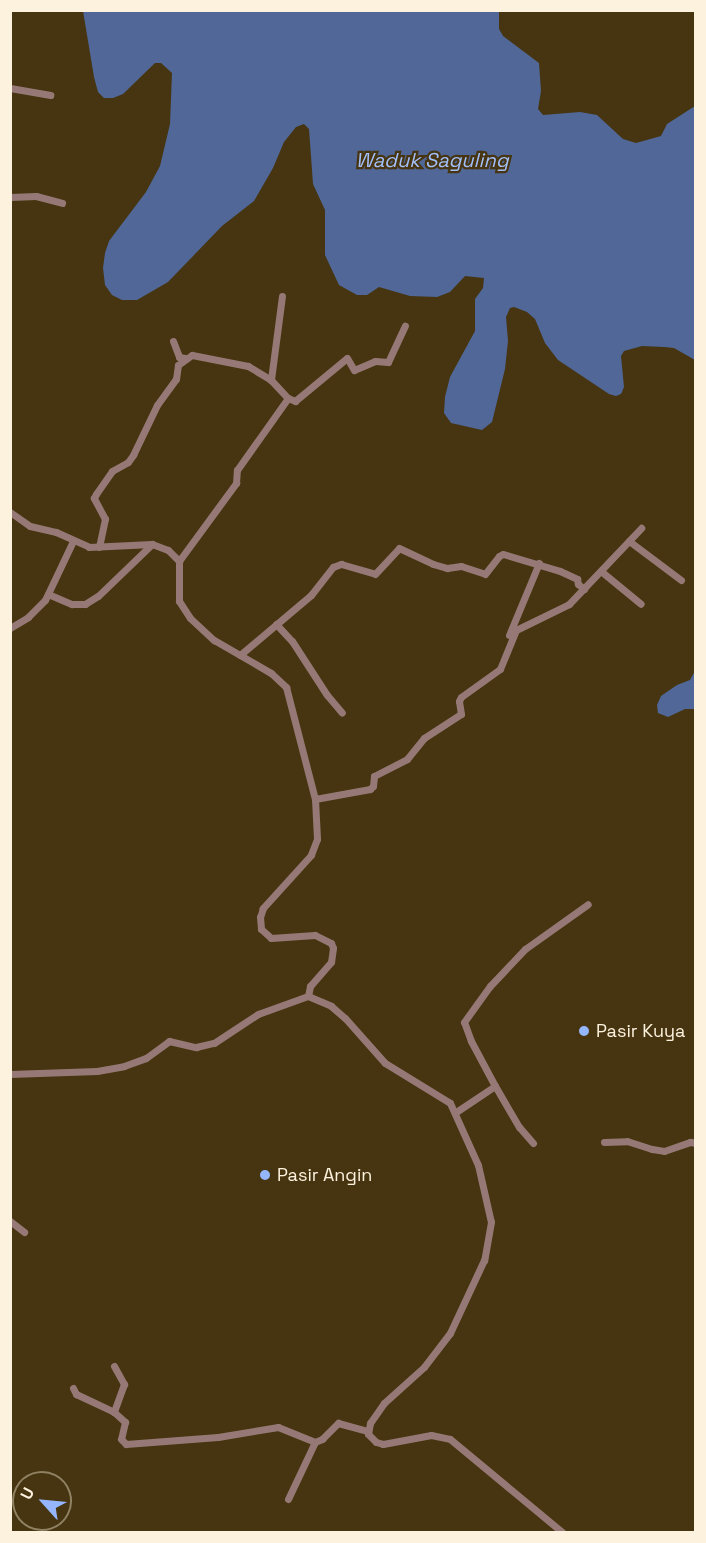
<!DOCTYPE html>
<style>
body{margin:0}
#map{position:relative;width:706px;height:1543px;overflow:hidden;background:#463510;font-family:"Space Grotesk",sans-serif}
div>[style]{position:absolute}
.water>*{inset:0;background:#506798}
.street>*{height:7px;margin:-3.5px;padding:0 3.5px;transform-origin:3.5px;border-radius:3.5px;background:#967976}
.dots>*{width:16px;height:16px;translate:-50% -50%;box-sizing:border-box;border:3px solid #463510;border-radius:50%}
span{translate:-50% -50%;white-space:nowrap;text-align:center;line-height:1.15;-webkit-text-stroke:4.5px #463510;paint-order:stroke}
.poi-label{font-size:18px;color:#fdf2de}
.left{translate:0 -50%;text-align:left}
.water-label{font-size:20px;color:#a2bffa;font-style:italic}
.frame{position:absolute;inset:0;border:12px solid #fdf2de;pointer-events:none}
.north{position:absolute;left:12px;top:1471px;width:60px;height:60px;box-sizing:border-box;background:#463510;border:2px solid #8f8162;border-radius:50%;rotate:297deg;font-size:16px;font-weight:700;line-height:24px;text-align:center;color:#fdf2de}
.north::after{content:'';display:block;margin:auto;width:21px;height:27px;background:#95b6fd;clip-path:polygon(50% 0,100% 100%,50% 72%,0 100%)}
</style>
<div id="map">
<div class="water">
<div style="clip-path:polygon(83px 11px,499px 11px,499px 29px,503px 36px,539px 63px,541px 91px,538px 109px,543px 115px,580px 112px,597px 115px,623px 139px,636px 143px,661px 136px,667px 124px,695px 106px,695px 360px,674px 348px,664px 347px,642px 346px,624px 351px,621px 356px,624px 387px,621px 394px,616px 396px,609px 394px,558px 360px,545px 343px,535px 319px,527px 312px,514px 307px,510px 308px,506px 317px,508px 341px,505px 369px,492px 422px,482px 430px,451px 423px,444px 413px,445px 397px,450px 377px,475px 331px,475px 299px,483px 288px,484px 278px,465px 276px,450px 292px,437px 297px,410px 296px,379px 287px,367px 295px,357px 295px,339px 285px,325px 255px,325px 210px,313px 184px,309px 129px,304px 124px,296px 127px,284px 142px,273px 168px,254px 201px,222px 226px,168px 282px,137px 300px,122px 300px,112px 295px,105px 285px,103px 268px,105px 253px,109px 241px,146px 192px,160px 166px,170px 124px,172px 73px,161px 63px,155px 63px,123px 94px,113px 98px,104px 98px,98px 92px,94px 77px)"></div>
<div style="clip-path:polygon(695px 671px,695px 709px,685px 709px,668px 717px,658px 713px,657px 705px,661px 696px,677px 685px,690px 680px)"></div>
</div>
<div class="street">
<div style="left:10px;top:88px;width:41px;rotate:9.9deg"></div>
<div style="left:10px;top:197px;width:26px;rotate:-2deg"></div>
<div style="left:36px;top:196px;width:27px;rotate:15deg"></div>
<div style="left:282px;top:296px;width:85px;rotate:97.5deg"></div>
<div style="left:271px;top:380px;width:25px;rotate:47deg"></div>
<div style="left:173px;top:341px;width:17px;rotate:69deg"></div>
<div style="left:179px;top:357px;width:6px;rotate:9deg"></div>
<div style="left:10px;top:512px;width:24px;rotate:35deg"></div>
<div style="left:30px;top:526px;width:27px;rotate:13deg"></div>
<div style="left:56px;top:532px;width:36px;rotate:24deg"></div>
<div style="left:89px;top:547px;width:63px;rotate:-2.7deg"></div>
<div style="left:152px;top:544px;width:17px;rotate:21deg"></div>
<div style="left:168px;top:550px;width:16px;rotate:45deg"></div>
<div style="left:179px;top:561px;width:40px;rotate:90deg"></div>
<div style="left:179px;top:601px;width:20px;rotate:57deg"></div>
<div style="left:190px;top:618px;width:33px;rotate:43deg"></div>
<div style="left:214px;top:640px;width:66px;rotate:30.1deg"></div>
<div style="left:271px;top:673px;width:21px;rotate:43deg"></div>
<div style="left:286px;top:687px;width:116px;rotate:75.5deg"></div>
<div style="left:315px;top:799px;width:40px;rotate:87.1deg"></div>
<div style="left:317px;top:839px;width:17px;rotate:111deg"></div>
<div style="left:311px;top:855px;width:72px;rotate:132.2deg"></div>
<div style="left:263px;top:908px;width:9px;rotate:108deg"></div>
<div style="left:260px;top:917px;width:12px;rotate:85deg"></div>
<div style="left:261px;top:929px;width:13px;rotate:42deg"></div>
<div style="left:271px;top:938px;width:44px;rotate:-3.9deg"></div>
<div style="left:315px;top:935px;width:18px;rotate:27deg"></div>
<div style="left:331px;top:943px;width:5px;rotate:68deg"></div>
<div style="left:333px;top:948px;width:14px;rotate:98deg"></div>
<div style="left:331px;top:962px;width:32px;rotate:131deg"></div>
<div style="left:310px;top:986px;width:10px;rotate:101deg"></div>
<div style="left:308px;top:996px;width:25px;rotate:23deg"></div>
<div style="left:331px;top:1006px;width:18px;rotate:41deg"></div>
<div style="left:345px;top:1018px;width:60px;rotate:48.4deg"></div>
<div style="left:385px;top:1063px;width:76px;rotate:31.6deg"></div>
<div style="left:450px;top:1103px;width:68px;rotate:65.7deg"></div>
<div style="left:478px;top:1165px;width:58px;rotate:77.2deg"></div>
<div style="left:491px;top:1222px;width:39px;rotate:100deg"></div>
<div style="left:484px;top:1260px;width:81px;rotate:115deg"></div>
<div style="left:450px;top:1333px;width:43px;rotate:127.4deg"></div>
<div style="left:424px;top:1367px;width:54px;rotate:138deg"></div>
<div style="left:384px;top:1403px;width:24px;rotate:125deg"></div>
<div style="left:370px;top:1423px;width:11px;rotate:100deg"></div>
<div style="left:368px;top:1434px;width:11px;rotate:45deg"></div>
<div style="left:376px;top:1442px;width:7px;rotate:16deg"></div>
<div style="left:383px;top:1444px;width:49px;rotate:-10.6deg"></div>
<div style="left:431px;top:1435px;width:19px;rotate:12deg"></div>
<div style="left:450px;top:1439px;width:146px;rotate:39.7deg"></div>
<div style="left:629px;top:541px;width:65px;rotate:36.9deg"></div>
<div style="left:99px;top:547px;width:29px;rotate:-78deg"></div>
<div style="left:105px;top:519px;width:24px;rotate:-118deg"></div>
<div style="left:94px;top:498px;width:4px;rotate:-63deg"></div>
<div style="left:96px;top:494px;width:28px;rotate:-55deg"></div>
<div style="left:112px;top:471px;width:18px;rotate:-29deg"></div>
<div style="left:128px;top:462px;width:9px;rotate:-54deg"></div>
<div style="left:133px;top:455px;width:55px;rotate:-64.4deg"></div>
<div style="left:157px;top:405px;width:32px;rotate:-54deg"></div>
<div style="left:176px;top:379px;width:14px;rotate:-82deg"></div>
<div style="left:178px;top:365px;width:17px;rotate:-36deg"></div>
<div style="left:192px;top:355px;width:57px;rotate:11.1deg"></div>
<div style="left:248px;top:366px;width:27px;rotate:31deg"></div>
<div style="left:179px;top:561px;width:97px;rotate:-53.8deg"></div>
<div style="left:236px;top:483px;width:13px;rotate:-86deg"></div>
<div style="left:237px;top:470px;width:88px;rotate:-54.7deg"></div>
<div style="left:288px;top:398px;width:8px;rotate:23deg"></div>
<div style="left:295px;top:401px;width:67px;rotate:-39.6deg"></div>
<div style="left:347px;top:358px;width:14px;rotate:60deg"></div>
<div style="left:354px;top:370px;width:23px;rotate:-23deg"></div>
<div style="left:375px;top:361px;width:13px;rotate:4deg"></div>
<div style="left:388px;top:362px;width:40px;rotate:-65deg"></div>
<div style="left:602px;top:572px;width:50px;rotate:39.4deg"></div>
<div style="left:48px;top:594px;width:26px;rotate:23deg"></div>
<div style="left:72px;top:604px;width:13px"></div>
<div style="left:85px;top:604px;width:15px;rotate:-32deg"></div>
<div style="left:98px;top:596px;width:75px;rotate:-43.9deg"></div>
<div style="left:276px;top:624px;width:23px;rotate:47deg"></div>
<div style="left:292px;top:641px;width:64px;rotate:57.1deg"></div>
<div style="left:327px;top:695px;width:23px;rotate:50deg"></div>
<div style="left:10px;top:628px;width:21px;rotate:-31deg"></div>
<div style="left:28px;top:617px;width:24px;rotate:-45deg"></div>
<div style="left:45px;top:600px;width:65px;rotate:-64.6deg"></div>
<div style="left:509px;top:635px;width:78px;rotate:-67.4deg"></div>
<div style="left:240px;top:655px;width:93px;rotate:-40.2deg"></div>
<div style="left:311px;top:595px;width:36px;rotate:-52deg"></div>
<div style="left:333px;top:567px;width:9px;rotate:-21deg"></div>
<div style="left:341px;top:564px;width:35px;rotate:16deg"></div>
<div style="left:375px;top:574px;width:35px;rotate:-47deg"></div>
<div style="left:399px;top:548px;width:38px;rotate:25deg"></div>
<div style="left:433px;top:564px;width:15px;rotate:16deg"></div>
<div style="left:447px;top:568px;width:14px;rotate:-8deg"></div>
<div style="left:461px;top:566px;width:25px;rotate:18deg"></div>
<div style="left:485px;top:574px;width:23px;rotate:-52deg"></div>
<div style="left:499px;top:556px;width:4px;rotate:-27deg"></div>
<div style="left:503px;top:554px;width:59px;rotate:16.6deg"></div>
<div style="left:560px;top:571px;width:19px;rotate:25deg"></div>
<div style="left:577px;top:579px;width:5px;rotate:79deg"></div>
<div style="left:578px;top:584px;width:8px;rotate:40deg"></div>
<div style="left:315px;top:799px;width:56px;rotate:-10.3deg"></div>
<div style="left:370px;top:789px;width:4px;rotate:-45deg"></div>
<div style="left:373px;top:786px;width:10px;rotate:-84deg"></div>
<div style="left:374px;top:776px;width:37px;rotate:-27deg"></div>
<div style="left:407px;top:759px;width:27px;rotate:-51deg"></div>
<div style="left:424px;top:738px;width:44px;rotate:-33deg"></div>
<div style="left:461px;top:714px;width:13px;rotate:-99deg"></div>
<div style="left:459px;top:701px;width:4px;rotate:-63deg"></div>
<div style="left:461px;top:697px;width:48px;rotate:-35.7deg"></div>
<div style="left:500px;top:669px;width:42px;rotate:-67.7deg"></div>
<div style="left:516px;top:630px;width:59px;rotate:-26.1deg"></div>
<div style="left:569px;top:604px;width:105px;rotate:-46.5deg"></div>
<div style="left:10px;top:1074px;width:87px;rotate:-2deg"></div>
<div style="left:97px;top:1071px;width:27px;rotate:-10deg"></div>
<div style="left:124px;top:1066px;width:23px;rotate:-20deg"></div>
<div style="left:146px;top:1058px;width:29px;rotate:-36deg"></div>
<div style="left:169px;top:1041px;width:28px;rotate:13deg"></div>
<div style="left:196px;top:1047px;width:18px;rotate:-13deg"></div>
<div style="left:214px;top:1043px;width:53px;rotate:-33.4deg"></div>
<div style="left:258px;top:1014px;width:53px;rotate:-19.8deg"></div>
<div style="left:456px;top:1112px;width:47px;rotate:-33.7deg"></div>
<div style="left:604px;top:1142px;width:23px;rotate:-2deg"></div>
<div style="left:627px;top:1141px;width:26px;rotate:18deg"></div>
<div style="left:652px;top:1149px;width:12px;rotate:9deg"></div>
<div style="left:664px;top:1151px;width:28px;rotate:-19deg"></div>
<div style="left:690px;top:1142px;width:6px;rotate:9deg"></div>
<div style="left:533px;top:1143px;width:21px;rotate:-131deg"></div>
<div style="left:519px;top:1127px;width:48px;rotate:-120.3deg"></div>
<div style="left:495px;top:1086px;width:51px;rotate:-118.1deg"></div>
<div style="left:471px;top:1041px;width:20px;rotate:-110deg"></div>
<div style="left:464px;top:1022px;width:44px;rotate:-54.2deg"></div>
<div style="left:490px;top:986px;width:51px;rotate:-46.6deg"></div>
<div style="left:525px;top:949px;width:77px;rotate:-35.5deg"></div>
<div style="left:10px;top:1221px;width:18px;rotate:38deg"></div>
<div style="left:114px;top:1366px;width:21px;rotate:61deg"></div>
<div style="left:124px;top:1384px;width:30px;rotate:110deg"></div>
<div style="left:114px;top:1412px;width:15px;rotate:42deg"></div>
<div style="left:125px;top:1422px;width:17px;rotate:103deg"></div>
<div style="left:121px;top:1439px;width:7px;rotate:45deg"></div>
<div style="left:126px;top:1444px;width:92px;rotate:-4.4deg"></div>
<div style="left:218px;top:1437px;width:61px;rotate:-9.5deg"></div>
<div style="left:278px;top:1427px;width:40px;rotate:22deg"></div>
<div style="left:315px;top:1442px;width:8px;rotate:-23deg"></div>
<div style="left:322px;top:1439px;width:23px;rotate:-45deg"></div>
<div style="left:338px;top:1423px;width:30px;rotate:15deg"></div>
<div style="left:73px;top:1388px;width:7px;rotate:63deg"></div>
<div style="left:76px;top:1394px;width:42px;rotate:25.3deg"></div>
<div style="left:288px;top:1499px;width:63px;rotate:-64.7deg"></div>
</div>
<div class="dots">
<div style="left:584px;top:1031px;background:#95b6fd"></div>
<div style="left:265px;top:1175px;background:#95b6fd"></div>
</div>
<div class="poi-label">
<span class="left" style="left:596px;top:1031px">Pasir Kuya</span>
<span class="left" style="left:277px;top:1175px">Pasir Angin</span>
</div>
<div class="water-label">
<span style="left:432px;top:160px">Waduk Saguling</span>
</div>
<div class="frame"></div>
<div class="north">U</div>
</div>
